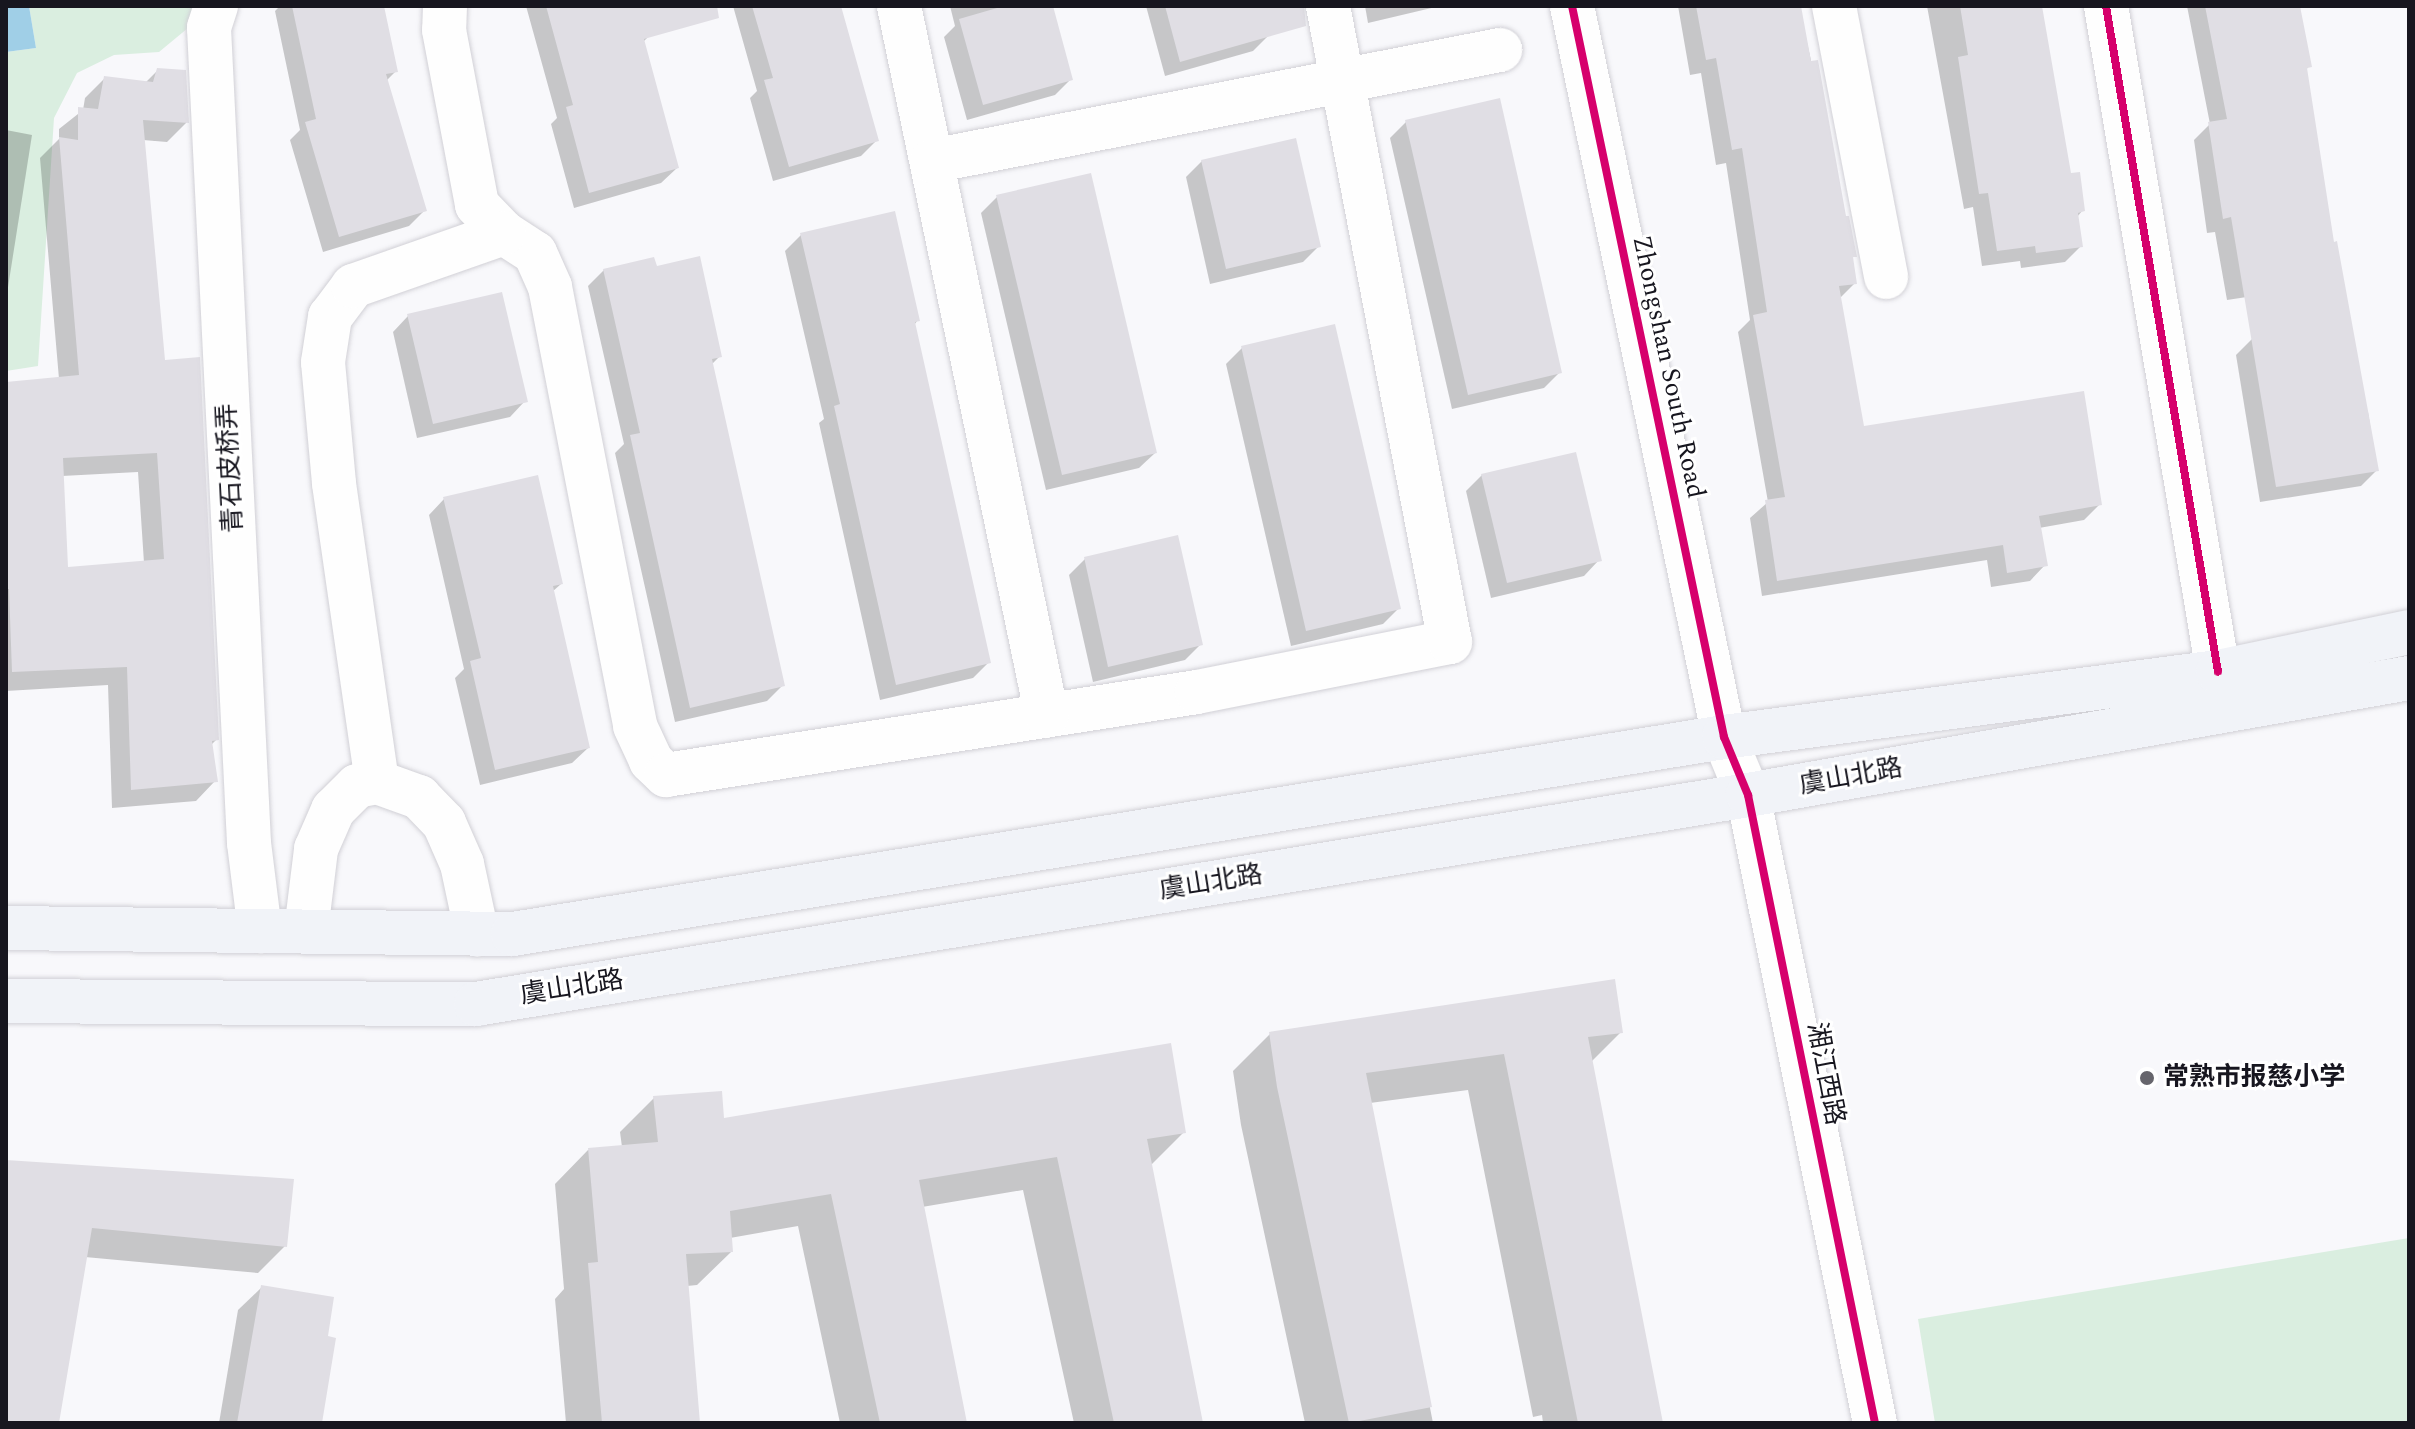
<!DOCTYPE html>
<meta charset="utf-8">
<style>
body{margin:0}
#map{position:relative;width:2415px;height:1429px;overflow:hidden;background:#f8f8fb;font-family:Spectral,"Noto Sans SC",serif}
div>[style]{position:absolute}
.green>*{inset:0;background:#daeee0}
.water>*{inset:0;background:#a0cfe7}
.shadow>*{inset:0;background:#0003}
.building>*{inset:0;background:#e0dee4}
.roads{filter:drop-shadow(0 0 2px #d1d0d6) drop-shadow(0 0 2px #d1d0d6)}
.minor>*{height:44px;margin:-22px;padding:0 22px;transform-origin:22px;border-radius:22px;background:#fefefe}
.major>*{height:44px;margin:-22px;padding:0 22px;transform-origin:22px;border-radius:22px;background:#f1f3f8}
.cycleway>*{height:8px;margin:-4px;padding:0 4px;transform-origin:4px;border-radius:4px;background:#d6006c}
.dots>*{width:22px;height:22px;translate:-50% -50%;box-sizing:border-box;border:4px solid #fff;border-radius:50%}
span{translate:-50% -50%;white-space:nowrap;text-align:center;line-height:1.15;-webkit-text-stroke:6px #fff;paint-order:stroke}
.street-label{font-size:26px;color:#17161f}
.poi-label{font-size:26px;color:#17161f;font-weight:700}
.left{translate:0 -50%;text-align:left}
.frame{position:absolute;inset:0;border:8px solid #17161f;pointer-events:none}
</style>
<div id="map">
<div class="green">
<div style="clip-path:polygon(29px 6px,201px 6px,188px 28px,159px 52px,114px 55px,77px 73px,54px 118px,38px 366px,6px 371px,6px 52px,36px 48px)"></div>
<div style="clip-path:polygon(2409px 1238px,2409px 1423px,1935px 1423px,1918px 1319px)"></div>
</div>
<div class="water">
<div style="clip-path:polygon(6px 6px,29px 6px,36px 48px,6px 52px)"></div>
</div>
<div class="shadow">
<div style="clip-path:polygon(280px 6px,382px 6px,396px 71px,386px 81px,425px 210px,409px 226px,323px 252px,290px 140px,300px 130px,275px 11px)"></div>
<div style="clip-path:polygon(526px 6px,641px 6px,649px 36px,643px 42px,677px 168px,661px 183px,574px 208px,551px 124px,557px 118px)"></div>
<div style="clip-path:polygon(733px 6px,839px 6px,877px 140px,861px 156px,773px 181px,750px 98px,757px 91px)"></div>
<div style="clip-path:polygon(950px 6px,1051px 6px,1071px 79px,1055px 95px,967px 120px,944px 37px,955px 26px)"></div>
<div style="clip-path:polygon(1146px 6px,1260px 6px,1269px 35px,1253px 51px,1165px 76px)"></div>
<div style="clip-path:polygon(1365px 6px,1440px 6px,1368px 23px)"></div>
<div style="clip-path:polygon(1678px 6px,1799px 6px,1854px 256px,1851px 260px,1855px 283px,1839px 299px,1862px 428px,2100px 504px,2084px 520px,2039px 528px,2045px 565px,2030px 581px,1991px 587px,1987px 560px,1762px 596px,1750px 518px,1768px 502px,1738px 332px,1750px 320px,1726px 163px,1716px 165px,1701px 73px,1690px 75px)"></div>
<div style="clip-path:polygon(1927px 6px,2037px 6px,2070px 175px,2083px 210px,2077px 217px,2081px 246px,2065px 262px,2021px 268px,2020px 261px,1982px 266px,1973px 207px,1964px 209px)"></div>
<div style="clip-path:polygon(2187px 6px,2298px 6px,2309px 66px,2306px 70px,2320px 286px,2227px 300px,2215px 232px,2207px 233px,2194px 140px,2210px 124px)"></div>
<div style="clip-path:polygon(evenodd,158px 70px,187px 122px,167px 142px,143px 140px,163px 362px,217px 739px,211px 745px,215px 781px,196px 801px,112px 808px,108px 685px,6px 691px,6px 384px,59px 379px,40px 158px,59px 139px,59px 129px,83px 110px,85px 98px,105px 78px,145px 83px,158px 70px,138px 472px,144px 563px,66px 570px,62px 476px,138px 472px)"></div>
<div style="clip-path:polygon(1406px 122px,1560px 372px,1544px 388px,1452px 409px,1390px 138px)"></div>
<div style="clip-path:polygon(6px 130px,32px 135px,6px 300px)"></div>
<div style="clip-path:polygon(1202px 161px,1319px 246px,1303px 262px,1210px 284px,1186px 177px)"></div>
<div style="clip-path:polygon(997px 197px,1155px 453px,1139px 468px,1046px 490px,981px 213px)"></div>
<div style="clip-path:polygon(801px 235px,918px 320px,914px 325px,988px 663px,973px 678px,880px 700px,819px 423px,824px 419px,785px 251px)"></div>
<div style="clip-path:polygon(656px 269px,720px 356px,711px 365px,783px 685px,767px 701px,675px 722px,615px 453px,624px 444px,588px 286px,604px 270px)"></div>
<div style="clip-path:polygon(408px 316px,525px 401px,510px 417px,417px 438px,393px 332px)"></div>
<div style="clip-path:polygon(2252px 339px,2368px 412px,2377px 470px,2361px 486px,2260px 502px,2236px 355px)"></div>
<div style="clip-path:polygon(1242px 348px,1399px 608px,1383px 624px,1291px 646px,1226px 364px)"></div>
<div style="clip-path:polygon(1482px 475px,1599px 560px,1584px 576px,1491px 598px,1466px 491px)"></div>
<div style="clip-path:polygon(444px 499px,561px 584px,552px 592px,588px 748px,572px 763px,480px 785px,455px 678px,464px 669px,429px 515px)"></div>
<div style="clip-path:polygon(1085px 559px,1201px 644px,1185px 660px,1093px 682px,1069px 575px)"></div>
<div style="clip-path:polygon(1621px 1032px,1591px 1062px,1661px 1423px,1543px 1423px,1542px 1415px,1533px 1417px,1468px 1090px,1370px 1103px,1433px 1423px,1305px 1423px,1241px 1125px,1233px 1071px,1270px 1034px)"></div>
<div style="clip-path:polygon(654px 1098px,722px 1120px,1184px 1132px,1150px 1166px,1200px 1423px,1074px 1423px,1023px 1190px,922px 1207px,965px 1423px,840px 1423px,798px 1226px,730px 1238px,731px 1252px,697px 1285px,687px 1286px,698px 1423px,566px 1423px,555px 1299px,564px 1289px,555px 1184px,588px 1150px,622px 1147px,620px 1132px)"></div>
<div style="clip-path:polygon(6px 1162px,285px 1246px,258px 1273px,85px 1257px,57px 1423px,6px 1423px)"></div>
<div style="clip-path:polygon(262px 1287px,326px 1338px,320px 1423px,219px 1423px,238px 1310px)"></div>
</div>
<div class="building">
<div style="clip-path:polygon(292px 6px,384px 6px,398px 72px,386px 74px,427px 211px,339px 237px,305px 122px,316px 119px)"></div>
<div style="clip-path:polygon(546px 6px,717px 6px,719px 18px,644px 39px,679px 168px,589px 193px,566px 107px,573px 105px)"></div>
<div style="clip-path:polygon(752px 6px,841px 6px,879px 141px,789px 167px,764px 80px,773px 78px)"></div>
<div style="clip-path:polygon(1004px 6px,1053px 6px,1073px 80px,983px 105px,959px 19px)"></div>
<div style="clip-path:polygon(1165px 6px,1304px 6px,1306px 26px,1180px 62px)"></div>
<div style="clip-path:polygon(1696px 6px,1801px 6px,1811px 61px,1818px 60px,1846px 216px,1849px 216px,1857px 257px,1853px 257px,1857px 284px,1839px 286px,1864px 426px,2084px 391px,2102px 505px,2039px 516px,2048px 566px,2007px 573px,2003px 545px,1777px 581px,1765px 500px,1785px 497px,1753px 315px,1767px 312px,1742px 148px,1732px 150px,1716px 58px,1706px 60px)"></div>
<div style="clip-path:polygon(1960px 6px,2042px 6px,2071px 173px,2080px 172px,2085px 211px,2078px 213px,2083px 247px,2036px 253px,2035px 246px,1997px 251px,1988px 193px,1979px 194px,1958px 57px,1968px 55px)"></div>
<div style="clip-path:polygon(2205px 6px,2300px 6px,2312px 67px,2307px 68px,2334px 242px,2337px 241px,2379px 471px,2276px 487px,2231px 217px,2223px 219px,2208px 122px,2227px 119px)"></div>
<div style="clip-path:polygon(evenodd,157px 68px,186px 70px,189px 123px,143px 120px,165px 360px,200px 357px,219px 740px,212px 741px,218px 782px,131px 790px,127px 667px,12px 672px,9px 589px,6px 589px,6px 382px,79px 375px,59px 137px,78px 140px,78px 107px,98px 109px,104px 76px,153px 82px,157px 68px,157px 453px,164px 559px,68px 567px,63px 458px,157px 453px)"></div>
<div style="clip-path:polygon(1500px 98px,1562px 373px,1468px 395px,1405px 120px)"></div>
<div style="clip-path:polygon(1296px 138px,1321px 247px,1226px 269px,1201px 160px)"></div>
<div style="clip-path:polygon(1091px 173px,1157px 453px,1062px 475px,996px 195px)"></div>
<div style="clip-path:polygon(895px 211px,920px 321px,915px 322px,991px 663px,896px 685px,834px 406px,840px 404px,800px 233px)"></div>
<div style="clip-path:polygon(700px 256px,722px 357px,712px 359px,785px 686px,690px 708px,630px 435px,640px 433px,603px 269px,654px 257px,657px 266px)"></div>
<div style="clip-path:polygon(502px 292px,528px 402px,433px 424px,407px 314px)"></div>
<div style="clip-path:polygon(1335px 324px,1401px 609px,1306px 631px,1241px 346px)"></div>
<div style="clip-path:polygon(1576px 452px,1602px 561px,1507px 583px,1481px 474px)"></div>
<div style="clip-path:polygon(538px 475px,563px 584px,553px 586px,590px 748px,495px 770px,470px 661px,481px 658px,443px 497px)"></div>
<div style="clip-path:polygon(1178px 535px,1203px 645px,1108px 667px,1084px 557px)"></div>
<div style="clip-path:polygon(1615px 979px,1623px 1033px,1588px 1037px,1663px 1423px,1578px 1423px,1504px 1054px,1366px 1073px,1432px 1407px,1349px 1423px,1277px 1087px,1269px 1032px)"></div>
<div style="clip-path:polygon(1171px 1043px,1186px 1133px,1147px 1139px,1203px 1423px,1114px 1423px,1057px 1157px,919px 1180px,967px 1423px,880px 1423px,831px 1194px,730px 1211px,733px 1252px,686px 1254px,700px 1423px,602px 1423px,588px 1263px,598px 1262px,588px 1148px,658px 1142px,653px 1096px,722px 1091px,724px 1118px)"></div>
<div style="clip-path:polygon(6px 1160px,294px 1179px,287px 1247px,92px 1228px,59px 1423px,6px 1423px)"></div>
<div style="clip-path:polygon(261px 1285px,334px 1297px,328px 1336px,336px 1338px,322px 1423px,237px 1423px)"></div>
</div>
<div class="roads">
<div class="minor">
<div style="left:216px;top:6px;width:23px;rotate:108deg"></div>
<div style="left:209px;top:28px;width:816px;rotate:87.19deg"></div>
<div style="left:249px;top:843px;width:89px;rotate:82.9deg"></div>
<div style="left:445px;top:6px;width:24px;rotate:92deg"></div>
<div style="left:444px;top:30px;width:178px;rotate:79.3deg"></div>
<div style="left:477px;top:205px;width:39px;rotate:46deg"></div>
<div style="left:504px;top:233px;width:37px;rotate:33deg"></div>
<div style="left:535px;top:253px;width:37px;rotate:66deg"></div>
<div style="left:550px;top:287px;width:447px;rotate:79deg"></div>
<div style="left:635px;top:726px;width:38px;rotate:65deg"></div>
<div style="left:651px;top:761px;width:21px;rotate:43deg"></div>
<div style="left:666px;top:775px;width:537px;rotate:-8.88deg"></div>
<div style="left:1197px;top:692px;width:258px;rotate:-11.2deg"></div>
<div style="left:1450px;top:642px;width:648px;rotate:-100.86deg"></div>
<div style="left:899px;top:6px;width:725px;rotate:78.23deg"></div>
<div style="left:1572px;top:6px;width:747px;rotate:78.25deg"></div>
<div style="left:1724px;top:737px;width:63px;rotate:67.5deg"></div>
<div style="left:1748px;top:795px;width:641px;rotate:78.57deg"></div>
<div style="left:1834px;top:6px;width:276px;rotate:79.1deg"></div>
<div style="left:2106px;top:6px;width:675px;rotate:80.45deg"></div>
<div style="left:932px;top:161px;width:579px;rotate:-11.06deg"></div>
<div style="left:377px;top:782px;width:302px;rotate:-98.2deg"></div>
<div style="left:334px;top:483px;width:121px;rotate:-95.2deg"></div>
<div style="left:323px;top:362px;width:46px;rotate:-81.2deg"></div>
<div style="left:330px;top:317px;width:39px;rotate:-53deg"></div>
<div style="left:353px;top:286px;width:160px;rotate:-19.3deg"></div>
<div style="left:306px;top:931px;width:83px;rotate:-83deg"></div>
<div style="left:316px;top:849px;width:43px;rotate:-66.4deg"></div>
<div style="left:333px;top:810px;width:34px;rotate:-45deg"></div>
<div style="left:357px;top:786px;width:20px;rotate:-11deg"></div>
<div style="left:377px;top:782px;width:45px;rotate:19.7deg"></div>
<div style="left:419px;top:797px;width:36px;rotate:46deg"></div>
<div style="left:444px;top:823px;width:45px;rotate:66.3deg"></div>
<div style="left:462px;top:864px;width:72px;rotate:77.9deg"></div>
</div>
<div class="major">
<div style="left:6px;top:928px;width:507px;rotate:0.68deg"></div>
<div style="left:513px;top:934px;width:1227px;rotate:-9.24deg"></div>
<div style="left:1724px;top:737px;width:498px;rotate:-7.5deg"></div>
<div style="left:2218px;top:672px;width:195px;rotate:-11.8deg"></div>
<div style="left:6px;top:1001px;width:470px;rotate:0.4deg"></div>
<div style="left:476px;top:1004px;width:1289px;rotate:-9.33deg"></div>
<div style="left:1748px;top:795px;width:671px;rotate:-10.04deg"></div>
</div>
</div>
<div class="cycleway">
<div style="left:1572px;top:6px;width:747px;rotate:78.25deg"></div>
<div style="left:1724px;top:737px;width:63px;rotate:67.5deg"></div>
<div style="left:1748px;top:795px;width:641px;rotate:78.57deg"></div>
<div style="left:2106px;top:6px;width:675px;rotate:80.45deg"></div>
</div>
<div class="dots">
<div style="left:2147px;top:1078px;background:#66656c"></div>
</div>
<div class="street-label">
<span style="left:1668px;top:367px;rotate:78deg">Zhongshan South Road</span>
<span style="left:231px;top:468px;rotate:-93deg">青石皮桥弄</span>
<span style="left:1851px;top:777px;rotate:-10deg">虞山北路</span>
<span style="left:1211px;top:883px;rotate:-9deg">虞山北路</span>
<span style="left:572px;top:988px;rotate:-9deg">虞山北路</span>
<span style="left:1825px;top:1074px;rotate:79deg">湘江西路</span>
</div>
<div class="poi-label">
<span class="left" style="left:2163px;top:1078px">常熟市报慈小学</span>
</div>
<div class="frame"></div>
</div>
